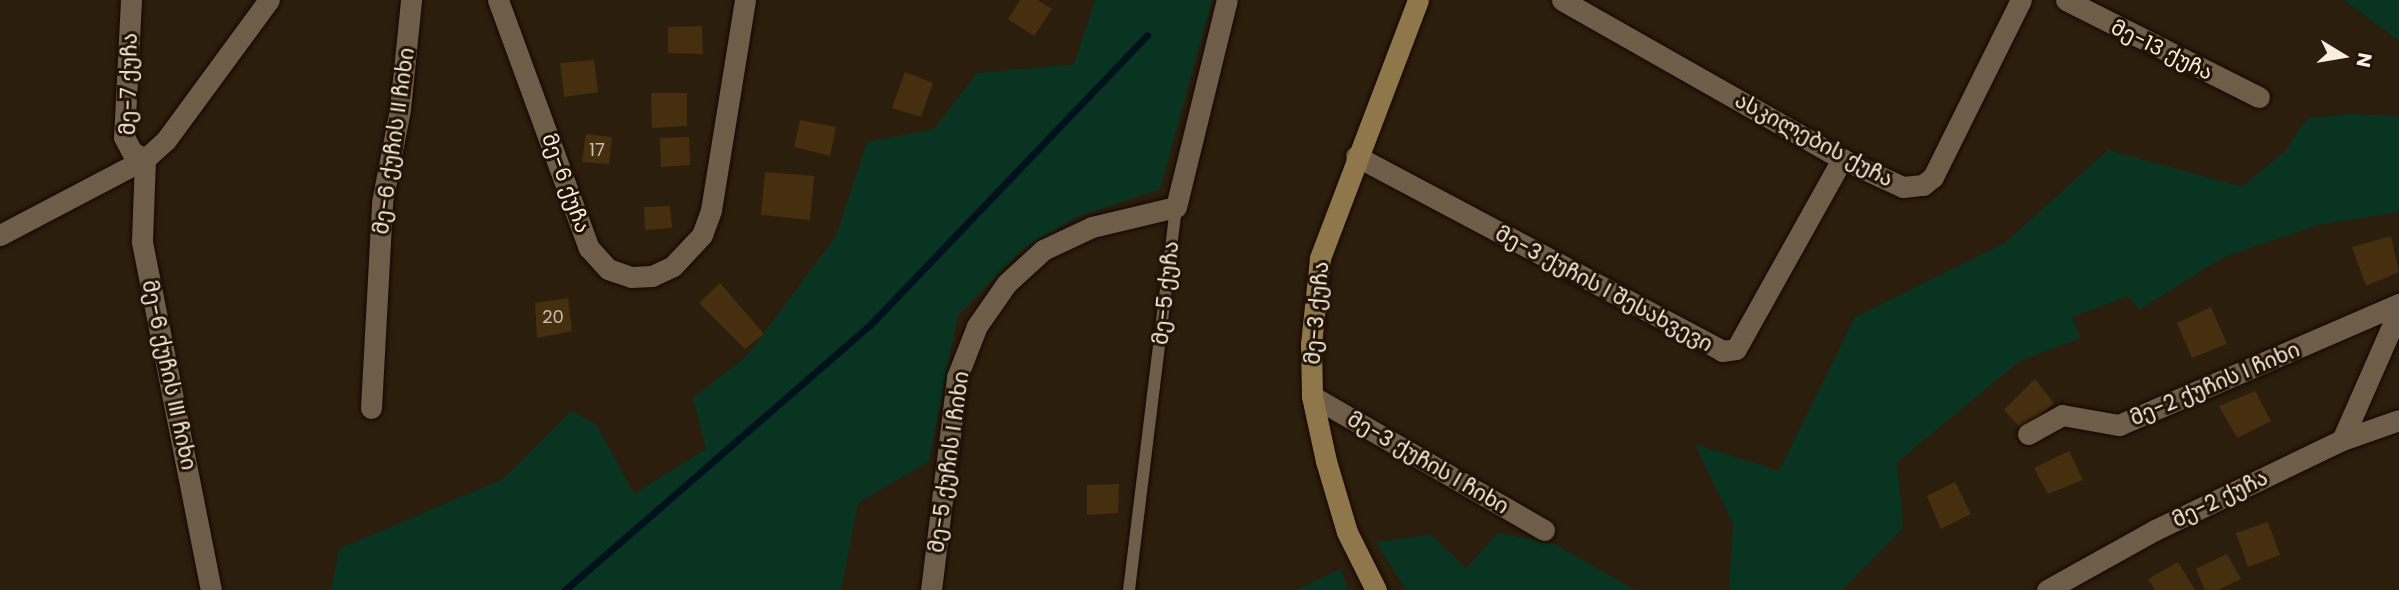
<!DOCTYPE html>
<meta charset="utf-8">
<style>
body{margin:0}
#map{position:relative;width:2399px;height:590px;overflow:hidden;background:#2c1e0c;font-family:Poppins,"Noto Sans Georgian",sans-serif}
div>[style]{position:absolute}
.green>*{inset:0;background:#093422}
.stream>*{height:7px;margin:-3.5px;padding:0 3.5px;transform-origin:3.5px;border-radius:3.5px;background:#00131d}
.building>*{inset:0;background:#462f0e}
.roads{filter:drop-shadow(0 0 2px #140700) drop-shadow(0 0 2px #140700)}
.lane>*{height:12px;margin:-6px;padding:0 6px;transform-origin:6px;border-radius:6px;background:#6d5d49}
.street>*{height:21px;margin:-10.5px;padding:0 10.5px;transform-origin:10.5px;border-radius:10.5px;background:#6d5d49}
.secondary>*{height:21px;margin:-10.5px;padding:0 10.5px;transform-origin:10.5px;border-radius:10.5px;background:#90774b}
span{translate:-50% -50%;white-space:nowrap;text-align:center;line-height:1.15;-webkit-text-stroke:6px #221404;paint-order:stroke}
.number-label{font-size:18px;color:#ccbeae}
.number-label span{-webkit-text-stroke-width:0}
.street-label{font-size:21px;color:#f8eee3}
.north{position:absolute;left:2308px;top:21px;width:70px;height:70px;-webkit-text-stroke:5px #221404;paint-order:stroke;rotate:101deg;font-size:19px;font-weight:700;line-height:28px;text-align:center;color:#f8eee3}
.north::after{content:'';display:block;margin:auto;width:24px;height:32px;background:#f8eee3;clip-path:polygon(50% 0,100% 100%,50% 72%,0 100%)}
</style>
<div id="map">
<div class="green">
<div style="clip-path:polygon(1095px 0,1212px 0,1160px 189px,1077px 217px,1023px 249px,958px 315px,929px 461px,858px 503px,841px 590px,331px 590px,339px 549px,503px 479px,572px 411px,597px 425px,634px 494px,706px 449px,693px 398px,747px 356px,836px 236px,867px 142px,934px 129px,977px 73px,1074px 64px)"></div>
<div style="clip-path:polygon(2344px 0,2399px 0,2399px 41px)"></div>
<div style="clip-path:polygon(2349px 114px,2399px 116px,2399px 212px,2318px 225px,2222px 258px,2139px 310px,2128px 296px,2072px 317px,2080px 338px,2020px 361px,1897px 462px,1903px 528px,1842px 590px,1729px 590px,1733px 524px,1695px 444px,1779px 471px,1855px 317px,2005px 243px,2108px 150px,2242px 187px,2284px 152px,2308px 118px)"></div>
<div style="clip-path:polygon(1498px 533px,1554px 544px,1635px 590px,1406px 590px,1376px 542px,1431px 535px,1466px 568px)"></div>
<div style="clip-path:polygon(1341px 569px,1348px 590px,1296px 590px)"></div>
</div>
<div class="stream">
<div style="left:565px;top:590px;width:404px;rotate:-41deg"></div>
<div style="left:870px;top:325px;width:401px;rotate:-46.3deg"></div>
</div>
<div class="building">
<div style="clip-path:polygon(1020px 0,1037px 0,1052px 9px,1034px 36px,1008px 19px)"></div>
<div style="clip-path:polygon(702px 26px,703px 54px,668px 53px,668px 27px)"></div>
<div style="clip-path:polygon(594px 60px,598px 92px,564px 97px,560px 63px)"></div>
<div style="clip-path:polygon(905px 72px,933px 83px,921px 117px,892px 108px)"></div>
<div style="clip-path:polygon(651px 93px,687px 93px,687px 126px,652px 128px)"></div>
<div style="clip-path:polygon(800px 120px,836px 127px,830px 156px,794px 147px)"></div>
<div style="clip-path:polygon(586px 134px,612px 137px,609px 164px,582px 162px)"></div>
<div style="clip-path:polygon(689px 137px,690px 165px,661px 167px,660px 138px)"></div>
<div style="clip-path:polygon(765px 172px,814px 176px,810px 220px,761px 215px)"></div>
<div style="clip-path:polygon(670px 206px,672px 228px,645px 230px,644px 207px)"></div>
<div style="clip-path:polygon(2391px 236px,2399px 272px,2366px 286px,2352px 247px)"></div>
<div style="clip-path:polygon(720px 283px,764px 334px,745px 349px,699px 303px)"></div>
<div style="clip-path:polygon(568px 298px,572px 331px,537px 338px,535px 303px)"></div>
<div style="clip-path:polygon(2211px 307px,2227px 344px,2192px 358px,2177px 323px)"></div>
<div style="clip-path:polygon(2035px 379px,2054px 403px,2022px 430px,2004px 410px)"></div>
<div style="clip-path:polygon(2255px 391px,2271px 421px,2237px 438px,2219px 406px)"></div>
<div style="clip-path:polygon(2069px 451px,2083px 480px,2048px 494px,2034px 468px)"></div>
<div style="clip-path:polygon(1955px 482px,1971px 514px,1941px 529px,1927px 496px)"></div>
<div style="clip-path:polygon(1119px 484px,1118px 513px,1087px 515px,1087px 485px)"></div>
<div style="clip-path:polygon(2268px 522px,2280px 555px,2248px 567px,2236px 533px)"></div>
<div style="clip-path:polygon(2227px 554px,2241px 579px,2218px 590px,2205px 590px,2196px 569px)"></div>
<div style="clip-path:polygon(2178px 562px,2195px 590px,2155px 590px,2148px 579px)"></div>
</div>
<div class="roads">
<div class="lane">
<div style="left:1129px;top:590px;width:386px;rotate:-83deg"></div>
</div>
<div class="street">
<div style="left:131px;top:0;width:137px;rotate:92.9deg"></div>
<div style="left:124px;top:137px;width:17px;rotate:62deg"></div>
<div style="left:132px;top:152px;width:15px;rotate:28deg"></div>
<div style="left:498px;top:0;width:264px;rotate:69.9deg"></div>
<div style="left:589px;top:248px;width:28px;rotate:48deg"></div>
<div style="left:608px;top:269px;width:24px;rotate:19deg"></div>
<div style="left:631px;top:277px;width:21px;rotate:-3deg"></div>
<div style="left:652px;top:276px;width:23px;rotate:-25deg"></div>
<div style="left:673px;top:266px;width:42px;rotate:-46.9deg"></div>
<div style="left:702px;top:235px;width:27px;rotate:-70deg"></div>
<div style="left:711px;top:210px;width:213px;rotate:-80.8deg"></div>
<div style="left:1562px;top:0;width:322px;rotate:29.6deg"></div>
<div style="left:1842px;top:159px;width:67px;rotate:24.7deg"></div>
<div style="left:1903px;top:187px;width:20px;rotate:-6deg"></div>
<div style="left:1923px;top:185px;width:13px;rotate:-39deg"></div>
<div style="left:1933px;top:177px;width:198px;rotate:-63.6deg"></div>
<div style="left:2066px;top:0;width:216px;rotate:26.7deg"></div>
<div style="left:1356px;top:156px;width:415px;rotate:28deg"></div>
<div style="left:1722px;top:351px;width:14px;rotate:-8deg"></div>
<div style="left:1736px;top:349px;width:218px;rotate:-60.8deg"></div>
<div style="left:145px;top:159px;width:83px;rotate:92.1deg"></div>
<div style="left:142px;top:242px;width:355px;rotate:78.8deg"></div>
<div style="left:0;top:235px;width:164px;rotate:-27.7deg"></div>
<div style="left:145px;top:159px;width:28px;rotate:-42deg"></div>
<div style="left:166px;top:140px;width:174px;rotate:-53.7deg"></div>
<div style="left:1312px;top:396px;width:268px;rotate:30deg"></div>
<div style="left:371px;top:408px;width:206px;rotate:-86.9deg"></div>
<div style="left:382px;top:202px;width:95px;rotate:-79deg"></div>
<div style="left:400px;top:109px;width:110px;rotate:-84.2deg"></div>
<div style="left:2028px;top:434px;width:39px;rotate:-29deg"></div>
<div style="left:2062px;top:415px;width:58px;rotate:10deg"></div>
<div style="left:2119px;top:425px;width:305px;rotate:-23.4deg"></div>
<div style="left:2342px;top:440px;width:142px;rotate:-66.3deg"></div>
<div style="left:931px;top:590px;width:215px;rotate:-83deg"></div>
<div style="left:957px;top:377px;width:55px;rotate:-68.6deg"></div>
<div style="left:977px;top:326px;width:52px;rotate:-55.1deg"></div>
<div style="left:1007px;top:283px;width:49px;rotate:-42.5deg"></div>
<div style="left:1043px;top:250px;width:54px;rotate:-25.1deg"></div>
<div style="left:1092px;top:227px;width:86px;rotate:-13.4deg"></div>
<div style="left:1176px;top:207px;width:213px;rotate:-76.2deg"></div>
<div style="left:2047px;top:590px;width:124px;rotate:-29.1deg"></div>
<div style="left:2155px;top:530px;width:208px;rotate:-25.7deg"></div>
<div style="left:2342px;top:440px;width:60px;rotate:-19.3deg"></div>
</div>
<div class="secondary">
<div style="left:1376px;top:590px;width:65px;rotate:-116.6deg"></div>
<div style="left:1347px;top:532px;width:74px;rotate:-106.5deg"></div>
<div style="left:1326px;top:461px;width:66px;rotate:-102.2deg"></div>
<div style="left:1312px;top:396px;width:52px;rotate:-91.1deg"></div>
<div style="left:1311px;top:344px;width:86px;rotate:-84deg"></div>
<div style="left:1320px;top:258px;width:276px;rotate:-69.2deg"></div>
</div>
</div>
<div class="number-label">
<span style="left:597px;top:150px">17</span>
<span style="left:553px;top:317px">20</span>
</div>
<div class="street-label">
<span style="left:2162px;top:50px;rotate:26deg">მე-13 ქუჩა</span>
<span style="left:129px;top:84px;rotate:-89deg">მე-7 ქუჩა</span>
<span style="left:1814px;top:140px;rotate:28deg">ასკილების ქუჩა</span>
<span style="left:394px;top:141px;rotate:-82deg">მე-6 ქუჩის II ჩიხი</span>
<span style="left:566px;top:183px;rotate:70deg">მე-6 ქუჩა</span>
<span style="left:1604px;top:289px;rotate:28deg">მე-3 ქუჩის I შესახვევი</span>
<span style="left:1166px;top:293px;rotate:-84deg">მე-5 ქუჩა</span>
<span style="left:1317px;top:313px;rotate:-85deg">მე-3 ქუჩა</span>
<span style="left:169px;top:375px;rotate:78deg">მე-6 ქუჩის III ჩიხი</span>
<span style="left:2215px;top:384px;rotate:-23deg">მე-2 ქუჩის I ჩიხი</span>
<span style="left:949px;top:462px;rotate:-82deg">მე-5 ქუჩის I ჩიხი</span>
<span style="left:1428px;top:463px;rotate:30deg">მე-3 ქუჩის I ჩიხი</span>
<span style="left:2220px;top:499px;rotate:-26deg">მე-2 ქუჩა</span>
</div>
<div class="north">N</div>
</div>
